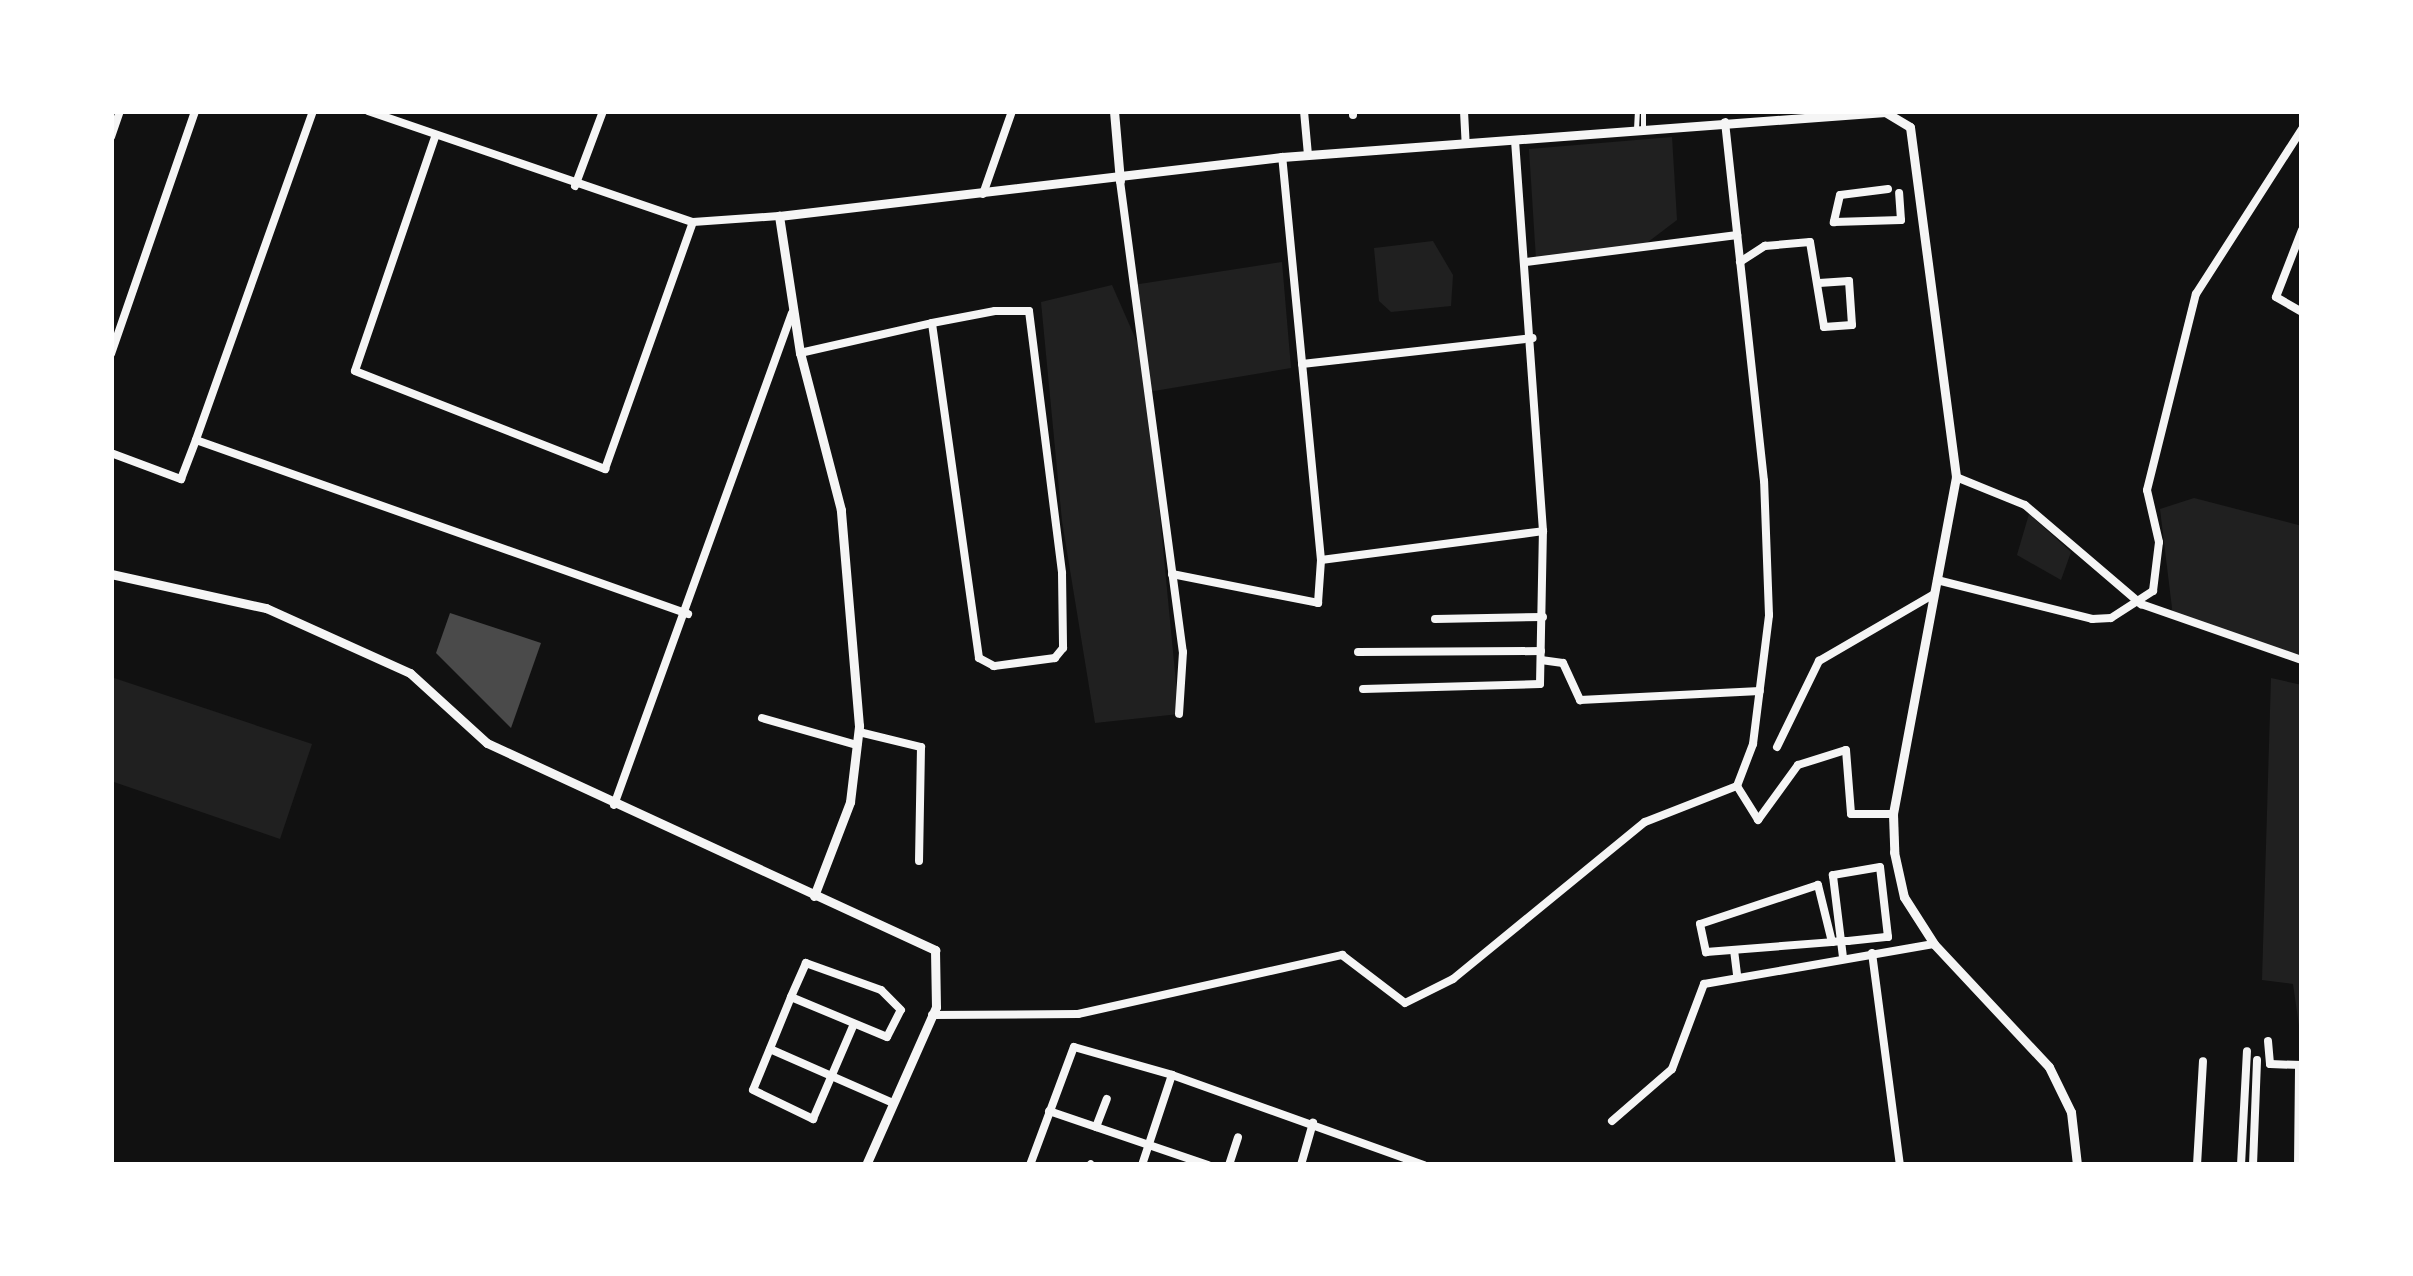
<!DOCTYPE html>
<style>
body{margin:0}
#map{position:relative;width:2413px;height:1276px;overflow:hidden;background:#111;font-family:Poppins,sans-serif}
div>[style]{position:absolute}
.green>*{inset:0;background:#202020}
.building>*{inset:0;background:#4a4a4a}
.pedestrian>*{height:4.5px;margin:-2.25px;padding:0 2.25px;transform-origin:2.25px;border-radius:2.25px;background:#f5f5f5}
.minor>*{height:8px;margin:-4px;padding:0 4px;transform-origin:4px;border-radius:4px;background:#f5f5f5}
.tertiary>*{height:9px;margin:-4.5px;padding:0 4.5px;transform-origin:4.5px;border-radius:4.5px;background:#f5f5f5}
span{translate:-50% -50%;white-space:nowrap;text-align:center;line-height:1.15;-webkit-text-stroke:10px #fff;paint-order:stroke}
.frame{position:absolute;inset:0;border:114px solid #fff;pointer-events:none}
</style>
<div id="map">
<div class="green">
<div style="clip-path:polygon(1672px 137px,1677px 220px,1644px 245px,1536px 259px,1529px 149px)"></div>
<div style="clip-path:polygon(1433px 241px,1453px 275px,1451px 306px,1391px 312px,1379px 301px,1374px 248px)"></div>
<div style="clip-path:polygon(1282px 262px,1291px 368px,1148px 392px,1179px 714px,1095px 723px,1062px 521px,1041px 302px,1112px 285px,1140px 349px,1133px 285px)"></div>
<div style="clip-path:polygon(2194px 498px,2302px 526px,2302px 657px,2173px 616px,2160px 509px)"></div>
<div style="clip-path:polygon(2029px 514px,2071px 552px,2061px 580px,2017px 555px)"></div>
<div style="clip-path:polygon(111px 677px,312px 744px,280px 839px,111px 781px)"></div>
<div style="clip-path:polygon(2271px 678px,2302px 685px,2302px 1047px,2293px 984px,2262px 980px)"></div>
</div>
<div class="building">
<div style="clip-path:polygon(450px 613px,541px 643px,511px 728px,436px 653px)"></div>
</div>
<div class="pedestrian">
<div style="left:1636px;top:129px;width:18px;rotate:-87deg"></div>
<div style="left:1643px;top:129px;width:18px;rotate:-90deg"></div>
</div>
<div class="minor">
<div style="left:313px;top:111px;width:349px;rotate:109.6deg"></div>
<div style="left:196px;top:440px;width:522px;rotate:19.48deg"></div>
<div style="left:368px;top:111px;width:343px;rotate:18.9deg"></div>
<div style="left:693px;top:222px;width:86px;rotate:-4deg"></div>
<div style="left:1304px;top:111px;width:44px;rotate:84.8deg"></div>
<div style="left:1353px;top:111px;width:4px;rotate:90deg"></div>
<div style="left:1464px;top:111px;width:33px;rotate:87deg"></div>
<div style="left:111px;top:137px;width:28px;rotate:-71deg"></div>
<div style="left:435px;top:137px;width:247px;rotate:108.9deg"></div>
<div style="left:355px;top:371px;width:269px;rotate:21.4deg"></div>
<div style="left:605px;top:469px;width:262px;rotate:-70.4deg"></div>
<div style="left:1120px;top:181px;width:475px;rotate:82.4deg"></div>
<div style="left:1183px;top:652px;width:62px;rotate:93.7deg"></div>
<div style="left:575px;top:186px;width:80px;rotate:-69.5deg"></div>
<div style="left:1888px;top:189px;width:48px;rotate:172.9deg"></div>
<div style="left:1840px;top:195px;width:28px;rotate:103deg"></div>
<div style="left:1834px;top:222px;width:67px;rotate:-1.7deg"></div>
<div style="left:1901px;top:220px;width:27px;rotate:-94deg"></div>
<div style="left:983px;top:194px;width:88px;rotate:-70.7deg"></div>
<div style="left:2302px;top:230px;width:72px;rotate:111.2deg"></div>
<div style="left:2276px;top:297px;width:30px;rotate:30deg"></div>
<div style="left:1526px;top:262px;width:213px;rotate:-7.3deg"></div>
<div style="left:1740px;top:262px;width:30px;rotate:-33deg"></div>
<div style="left:1765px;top:246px;width:45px;rotate:-5.1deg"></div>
<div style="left:1810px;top:242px;width:86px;rotate:80.6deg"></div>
<div style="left:1824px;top:327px;width:28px;rotate:-4deg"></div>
<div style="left:1852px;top:325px;width:44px;rotate:-93.9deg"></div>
<div style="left:1849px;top:281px;width:30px;rotate:176deg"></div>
<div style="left:800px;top:353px;width:135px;rotate:-12.8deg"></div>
<div style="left:932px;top:323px;width:64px;rotate:-10.8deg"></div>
<div style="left:995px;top:311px;width:34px"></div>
<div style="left:1029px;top:311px;width:264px;rotate:82.8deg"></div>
<div style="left:1062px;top:573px;width:75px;rotate:89.2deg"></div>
<div style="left:1063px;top:648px;width:13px;rotate:129deg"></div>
<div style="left:1055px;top:658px;width:62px;rotate:172.5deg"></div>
<div style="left:994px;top:666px;width:17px;rotate:-152deg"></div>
<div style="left:979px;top:658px;width:338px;rotate:-98deg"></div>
<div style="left:111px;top:354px;width:257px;rotate:-70.9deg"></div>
<div style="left:1302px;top:364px;width:232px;rotate:-6.4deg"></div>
<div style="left:111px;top:453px;width:75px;rotate:20.4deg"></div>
<div style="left:181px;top:479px;width:42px;rotate:-69deg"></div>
<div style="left:1956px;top:477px;width:74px;rotate:22.1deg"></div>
<div style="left:2025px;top:505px;width:153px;rotate:40.5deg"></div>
<div style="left:2141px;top:604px;width:170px;rotate:19.2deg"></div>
<div style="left:1321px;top:560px;width:224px;rotate:-7.4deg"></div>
<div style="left:1172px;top:574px;width:149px;rotate:11.2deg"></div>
<div style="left:1318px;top:603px;width:43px;rotate:-86deg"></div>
<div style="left:1321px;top:560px;width:405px;rotate:-95.5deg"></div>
<div style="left:1937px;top:580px;width:160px;rotate:14.1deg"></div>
<div style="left:2092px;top:619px;width:19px;rotate:-3deg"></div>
<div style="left:2111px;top:618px;width:50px;rotate:-32.7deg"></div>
<div style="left:2153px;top:591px;width:49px;rotate:-83deg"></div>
<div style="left:2159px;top:542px;width:53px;rotate:-103deg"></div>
<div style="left:2147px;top:490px;width:202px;rotate:-76deg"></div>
<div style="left:2196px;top:294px;width:196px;rotate:-57.3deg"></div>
<div style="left:1435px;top:619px;width:108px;rotate:-1.1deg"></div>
<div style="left:1358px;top:652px;width:183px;rotate:-0.3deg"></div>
<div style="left:1541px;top:660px;width:22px;rotate:8deg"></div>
<div style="left:1563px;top:663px;width:41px;rotate:65.3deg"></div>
<div style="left:1580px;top:700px;width:180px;rotate:-2.9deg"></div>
<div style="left:1363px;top:689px;width:177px;rotate:-1.6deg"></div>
<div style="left:1540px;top:684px;width:153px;rotate:-88.9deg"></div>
<div style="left:1543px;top:531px;width:390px;rotate:-94.1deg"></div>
<div style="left:762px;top:718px;width:99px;rotate:15.9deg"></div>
<div style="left:859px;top:732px;width:64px;rotate:13.6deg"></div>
<div style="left:921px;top:747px;width:114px;rotate:91deg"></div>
<div style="left:1777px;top:747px;width:96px;rotate:-64deg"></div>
<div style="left:1819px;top:661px;width:133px;rotate:-30.2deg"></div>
<div style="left:1737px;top:786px;width:40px;rotate:58deg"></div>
<div style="left:1758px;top:820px;width:68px;rotate:-54deg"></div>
<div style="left:1798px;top:765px;width:50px;rotate:-17.4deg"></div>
<div style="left:1846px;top:750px;width:64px;rotate:85.5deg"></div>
<div style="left:1851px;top:814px;width:42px"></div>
<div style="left:614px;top:805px;width:523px;rotate:-70.11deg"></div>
<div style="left:1832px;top:942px;width:59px;rotate:-103.8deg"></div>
<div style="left:1818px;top:885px;width:124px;rotate:161.7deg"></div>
<div style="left:1700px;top:924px;width:29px;rotate:78deg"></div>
<div style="left:1706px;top:952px;width:126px;rotate:-4.5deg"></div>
<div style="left:1832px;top:942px;width:9px;rotate:-6deg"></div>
<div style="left:1841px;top:941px;width:7px"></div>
<div style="left:1848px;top:941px;width:38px;rotate:-6deg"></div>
<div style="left:1886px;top:937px;width:2px"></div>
<div style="left:1888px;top:937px;width:70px;rotate:-96.5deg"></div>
<div style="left:1880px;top:867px;width:48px;rotate:170.3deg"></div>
<div style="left:1833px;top:875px;width:1px;rotate:90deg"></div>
<div style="left:1833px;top:876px;width:65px;rotate:83deg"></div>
<div style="left:1841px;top:941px;width:17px;rotate:83deg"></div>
<div style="left:1734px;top:950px;width:25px;rotate:83deg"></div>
<div style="left:1872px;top:953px;width:214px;rotate:82.5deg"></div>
<div style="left:791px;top:997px;width:104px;rotate:22.6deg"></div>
<div style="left:887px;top:1037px;width:30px;rotate:-63deg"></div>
<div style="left:901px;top:1010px;width:28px;rotate:-135deg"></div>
<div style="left:881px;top:990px;width:80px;rotate:-160.2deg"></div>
<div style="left:806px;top:963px;width:37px;rotate:114deg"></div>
<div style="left:791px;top:997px;width:100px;rotate:112.2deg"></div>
<div style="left:753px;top:1090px;width:67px;rotate:25.8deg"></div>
<div style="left:813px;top:1119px;width:103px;rotate:-66.7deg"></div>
<div style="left:932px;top:1015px;width:146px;rotate:-0.4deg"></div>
<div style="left:1078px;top:1014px;width:271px;rotate:-12.6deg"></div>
<div style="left:1342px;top:955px;width:79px;rotate:37.3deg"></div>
<div style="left:1405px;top:1003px;width:54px;rotate:-26.6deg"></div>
<div style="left:1453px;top:979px;width:248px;rotate:-39.3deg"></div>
<div style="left:1645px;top:822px;width:99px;rotate:-21.4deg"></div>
<div style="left:1737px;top:786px;width:45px;rotate:-69.1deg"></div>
<div style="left:1753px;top:744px;width:130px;rotate:-82.9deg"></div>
<div style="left:1769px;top:615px;width:134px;rotate:-92.1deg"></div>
<div style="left:1764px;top:481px;width:361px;rotate:-96.2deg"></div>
<div style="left:2268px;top:1041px;width:23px;rotate:85deg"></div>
<div style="left:2270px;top:1064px;width:32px;rotate:2deg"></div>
<div style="left:770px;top:1049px;width:134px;rotate:23.7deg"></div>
<div style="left:1049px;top:1111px;width:168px;rotate:18.8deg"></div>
<div style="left:1612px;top:1121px;width:79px;rotate:-40.9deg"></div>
<div style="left:1672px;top:1069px;width:91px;rotate:-69.4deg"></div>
<div style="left:1704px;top:984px;width:233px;rotate:-9.9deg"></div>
<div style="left:1096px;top:1127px;width:30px;rotate:-69deg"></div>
<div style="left:1030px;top:1165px;width:126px;rotate:-69.6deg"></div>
<div style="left:1074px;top:1047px;width:102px;rotate:15.9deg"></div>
<div style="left:1090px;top:1165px;width:1px;rotate:-45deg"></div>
<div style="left:1142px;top:1165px;width:95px;rotate:-71.6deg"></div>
<div style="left:1172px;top:1075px;width:268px;rotate:19.7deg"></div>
<div style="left:1229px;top:1165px;width:29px;rotate:-72deg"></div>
<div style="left:1301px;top:1165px;width:44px;rotate:-74.1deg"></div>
<div style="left:2197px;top:1165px;width:104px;rotate:-86.7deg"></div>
<div style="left:2241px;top:1165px;width:114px;rotate:-87deg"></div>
<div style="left:2253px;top:1165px;width:105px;rotate:-87.8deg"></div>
<div style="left:2298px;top:1165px;width:100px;rotate:-89.4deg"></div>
</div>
<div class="tertiary">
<div style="left:1114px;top:111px;width:70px;rotate:85.1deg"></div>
<div style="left:111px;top:574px;width:159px;rotate:12.4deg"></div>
<div style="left:266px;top:608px;width:158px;rotate:24.3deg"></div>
<div style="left:410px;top:673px;width:104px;rotate:42.3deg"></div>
<div style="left:487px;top:743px;width:494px;rotate:24.8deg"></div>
<div style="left:935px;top:950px;width:57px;rotate:89deg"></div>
<div style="left:936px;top:1007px;width:173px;rotate:113.9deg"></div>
<div style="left:814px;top:896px;width:101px;rotate:-69deg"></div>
<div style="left:850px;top:802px;width:77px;rotate:-83.2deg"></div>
<div style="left:859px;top:726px;width:217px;rotate:-94.8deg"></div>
<div style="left:841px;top:510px;width:162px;rotate:-104.6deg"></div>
<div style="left:800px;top:353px;width:139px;rotate:-98.7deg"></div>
<div style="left:779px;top:216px;width:506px;rotate:-6.69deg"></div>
<div style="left:1282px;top:157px;width:605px;rotate:-4.27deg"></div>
<div style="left:1885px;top:112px;width:29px;rotate:31deg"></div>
<div style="left:1910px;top:127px;width:353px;rotate:82.5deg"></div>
<div style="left:1956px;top:477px;width:343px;rotate:100.6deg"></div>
<div style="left:1893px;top:814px;width:38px;rotate:88deg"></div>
<div style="left:1894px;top:852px;width:46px;rotate:77.5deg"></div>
<div style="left:1904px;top:897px;width:56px;rotate:57.4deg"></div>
<div style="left:1934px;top:944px;width:168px;rotate:46.9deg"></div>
<div style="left:2049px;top:1067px;width:50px;rotate:63.9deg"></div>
<div style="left:2071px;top:1112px;width:53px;rotate:83.5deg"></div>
</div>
<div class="frame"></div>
</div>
